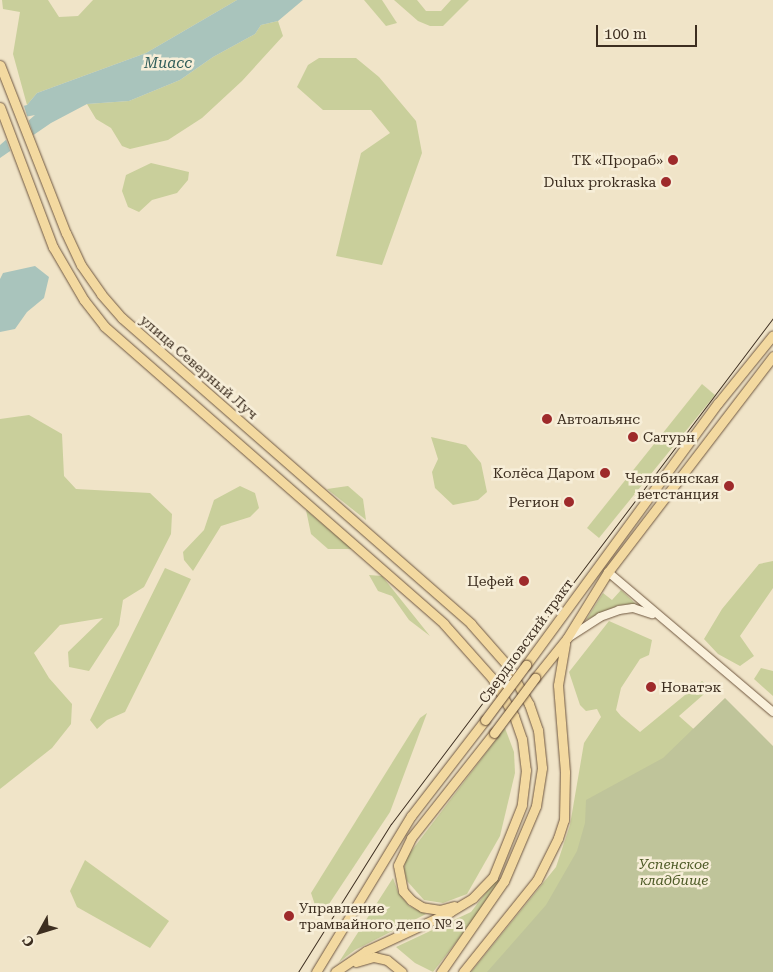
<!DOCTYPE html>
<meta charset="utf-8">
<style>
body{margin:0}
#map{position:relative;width:773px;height:972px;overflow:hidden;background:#f0e4c8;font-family:"Roboto Serif",serif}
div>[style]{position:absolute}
.green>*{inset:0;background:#c9cf9b}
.cemetery>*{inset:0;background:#bfc49a}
.water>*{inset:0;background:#a9c4bc}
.pier>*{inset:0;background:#f0e4c8}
.roads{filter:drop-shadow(0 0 1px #6f573f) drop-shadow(0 0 1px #6f573f)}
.secondary>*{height:8px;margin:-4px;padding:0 4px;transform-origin:4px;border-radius:4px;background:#faf1dc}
.primary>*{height:9px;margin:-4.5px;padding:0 4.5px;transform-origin:4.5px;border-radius:4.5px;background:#f3d9a0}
.tram>*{height:1px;margin:-0.5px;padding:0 0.5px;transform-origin:0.5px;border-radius:0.5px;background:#3d2e20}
.bridges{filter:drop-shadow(0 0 1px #5b4430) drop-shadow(0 0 1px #5b4430)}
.primary-bridge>*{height:9px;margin:-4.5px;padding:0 4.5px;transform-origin:4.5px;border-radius:4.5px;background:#f3d9a0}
.dots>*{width:14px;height:14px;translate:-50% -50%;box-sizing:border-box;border:2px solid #f7eed8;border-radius:50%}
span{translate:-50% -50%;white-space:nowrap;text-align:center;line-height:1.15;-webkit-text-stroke:5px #f7eed8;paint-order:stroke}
.poi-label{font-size:14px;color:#3d2e20}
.right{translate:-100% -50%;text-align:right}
.left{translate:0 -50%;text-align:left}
.street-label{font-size:14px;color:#3d2e20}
.park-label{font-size:14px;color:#4d5a26;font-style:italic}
.water-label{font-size:15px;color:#2f5d5a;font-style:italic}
.north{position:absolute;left:15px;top:907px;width:50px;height:50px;-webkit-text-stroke:4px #f7eed8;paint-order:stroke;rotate:231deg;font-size:14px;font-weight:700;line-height:20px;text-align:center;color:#3d2e20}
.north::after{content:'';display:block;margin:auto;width:18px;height:22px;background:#3d2e20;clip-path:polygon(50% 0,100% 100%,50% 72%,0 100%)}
.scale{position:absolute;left:596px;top:25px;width:101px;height:22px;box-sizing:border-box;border:2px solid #3d2e20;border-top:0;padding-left:6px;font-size:15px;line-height:18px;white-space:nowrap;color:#3d2e20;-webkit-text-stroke:4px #f7eed8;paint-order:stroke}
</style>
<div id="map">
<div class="green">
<div style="clip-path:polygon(2px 0,48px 0,59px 17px,78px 16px,93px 0,237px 0,146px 53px,37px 93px,27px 105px,13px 54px,20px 12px,3px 9px)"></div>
<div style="clip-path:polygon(364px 0,382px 0,397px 23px,386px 26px)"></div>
<div style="clip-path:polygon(394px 0,417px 0,426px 11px,441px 11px,451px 0,469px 0,443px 26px,430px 26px,418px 21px)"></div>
<div style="clip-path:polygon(278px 21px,283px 36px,242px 81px,202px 118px,168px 140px,130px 149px,122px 146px,111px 128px,96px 119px,87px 104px,129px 101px,180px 80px,213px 57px,255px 34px,261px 25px)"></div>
<div style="clip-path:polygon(319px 58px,356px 58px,379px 77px,416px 121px,422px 153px,382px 265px,336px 256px,361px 153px,390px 133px,371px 110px,323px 110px,297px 87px,308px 65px)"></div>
<div style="clip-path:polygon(151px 163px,189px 172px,188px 180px,177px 193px,152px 200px,139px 212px,128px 207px,122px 191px,126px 175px)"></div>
<div style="clip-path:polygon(702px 384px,715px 395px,599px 538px,587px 528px)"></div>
<div style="clip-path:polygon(29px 415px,62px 434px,64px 476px,76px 489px,150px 493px,172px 514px,171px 534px,144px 587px,123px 600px,119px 625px,89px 671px,69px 667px,68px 652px,103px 618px,60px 625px,34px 653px,49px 678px,72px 704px,71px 724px,52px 748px,0 789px,0 419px)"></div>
<div style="clip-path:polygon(431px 437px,466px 445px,481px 463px,487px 492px,478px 500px,453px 505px,435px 488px,432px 472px,438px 459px)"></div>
<div style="clip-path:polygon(240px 486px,255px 493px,259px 508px,250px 517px,221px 526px,193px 571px,184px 560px,183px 552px,204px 530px,214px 500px)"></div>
<div style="clip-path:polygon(348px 486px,363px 499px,366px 520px,327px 489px)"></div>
<div style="clip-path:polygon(306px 510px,352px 549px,328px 549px,311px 534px)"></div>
<div style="clip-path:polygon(773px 561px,773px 588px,740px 636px,754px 656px,740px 666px,718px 654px,704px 639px,722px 609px,759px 564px)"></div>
<div style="clip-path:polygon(165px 568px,191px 579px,125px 712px,107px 720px,97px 729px,90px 720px)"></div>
<div style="clip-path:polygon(369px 575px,382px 576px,430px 636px,409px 620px,392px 596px,378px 591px)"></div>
<div style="clip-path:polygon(621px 590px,636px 604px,619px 605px,586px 620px,603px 593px,612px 600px)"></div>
<div style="clip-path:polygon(609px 621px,652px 640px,649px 655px,640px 659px,621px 688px,616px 710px,621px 716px,640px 732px,702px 681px,711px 688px,679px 716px,734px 765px,519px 972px,471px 972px,556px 867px,570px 825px,584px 743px,601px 717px,597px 709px,586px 711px,580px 705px,569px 672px)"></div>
<div style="clip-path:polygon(761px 668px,773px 671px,773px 696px,754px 679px)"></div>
<div style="clip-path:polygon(427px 713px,390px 812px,329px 904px,316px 908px,311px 893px,420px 718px)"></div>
<div style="clip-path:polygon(505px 728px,514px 752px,515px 773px,500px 836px,467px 894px,443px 903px,424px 900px,407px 881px,404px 869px,406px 858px)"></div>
<div style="clip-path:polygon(85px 860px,169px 921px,150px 948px,77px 907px,70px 891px)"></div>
<div style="clip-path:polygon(498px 877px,499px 881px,474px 919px,433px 972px,415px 963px,396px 947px,471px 912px)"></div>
<div style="clip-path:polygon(393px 878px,398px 892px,409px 906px,426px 914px,355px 950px,339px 962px)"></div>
</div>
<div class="cemetery">
<div style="clip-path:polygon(725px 698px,773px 746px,773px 972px,487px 972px,546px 905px,577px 851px,585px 823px,586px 800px,663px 758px)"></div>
</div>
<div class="water">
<div style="clip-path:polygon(237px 0,303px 0,278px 21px,261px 25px,255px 34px,213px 57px,180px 80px,129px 101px,87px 104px,51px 123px,0 158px,0 145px,35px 115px,0 122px,0 112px,27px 105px,37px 93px,146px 53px)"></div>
<div style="clip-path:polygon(35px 266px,49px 277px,44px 298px,27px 312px,15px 329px,0 332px,0 279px,3px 273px)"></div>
</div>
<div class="pier">
<div style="clip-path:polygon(23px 103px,34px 137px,11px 153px,5px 137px,26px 119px,0 125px,0 109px)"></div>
</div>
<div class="roads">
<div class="secondary">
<div style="left:608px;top:572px;width:216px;rotate:40.3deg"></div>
<div style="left:568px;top:638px;width:38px;rotate:-33deg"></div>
<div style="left:600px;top:617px;width:20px;rotate:-20deg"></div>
<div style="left:619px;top:610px;width:14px;rotate:-8deg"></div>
<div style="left:633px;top:608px;width:20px;rotate:18deg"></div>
</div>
<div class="primary">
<div style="left:0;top:65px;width:180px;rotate:68.6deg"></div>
<div style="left:66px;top:233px;width:35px;rotate:65deg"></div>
<div style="left:81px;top:265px;width:35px;rotate:55deg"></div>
<div style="left:101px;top:294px;width:32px;rotate:49deg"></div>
<div style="left:122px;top:318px;width:464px;rotate:41.2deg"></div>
<div style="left:471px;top:624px;width:55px;rotate:48.7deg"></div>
<div style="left:507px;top:665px;width:45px;rotate:60.6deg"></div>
<div style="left:529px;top:704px;width:28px;rotate:71deg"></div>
<div style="left:538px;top:730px;width:38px;rotate:84deg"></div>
<div style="left:542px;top:768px;width:38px;rotate:99deg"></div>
<div style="left:536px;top:806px;width:82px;rotate:113.1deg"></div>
<div style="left:504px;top:881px;width:111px;rotate:124.7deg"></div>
<div style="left:0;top:107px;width:150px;rotate:69.3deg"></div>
<div style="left:53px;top:247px;width:61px;rotate:59.7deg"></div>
<div style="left:84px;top:300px;width:33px;rotate:52deg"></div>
<div style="left:104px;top:326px;width:452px;rotate:41.2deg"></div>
<div style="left:444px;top:624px;width:72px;rotate:48.4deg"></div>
<div style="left:492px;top:678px;width:44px;rotate:59.9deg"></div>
<div style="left:514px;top:716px;width:24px;rotate:71deg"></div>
<div style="left:522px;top:739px;width:31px;rotate:83deg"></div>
<div style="left:526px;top:770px;width:35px;rotate:97deg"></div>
<div style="left:522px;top:805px;width:78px;rotate:111.9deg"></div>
<div style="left:493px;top:877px;width:29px;rotate:134deg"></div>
<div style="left:473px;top:898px;width:27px;rotate:149deg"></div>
<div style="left:450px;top:912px;width:93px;rotate:155.1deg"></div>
<div style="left:366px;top:951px;width:37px;rotate:146deg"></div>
<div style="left:526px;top:665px;width:325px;rotate:-53.8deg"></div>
<div style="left:718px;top:403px;width:87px;rotate:-51deg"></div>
<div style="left:535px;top:678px;width:51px;rotate:-51.3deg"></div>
<div style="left:567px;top:638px;width:78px;rotate:-58.2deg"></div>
<div style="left:608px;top:572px;width:272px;rotate:-52.6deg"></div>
<div style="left:454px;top:906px;width:15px;rotate:164deg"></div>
<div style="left:440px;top:910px;width:18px;rotate:-171deg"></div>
<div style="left:422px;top:907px;width:13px;rotate:-148deg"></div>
<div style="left:411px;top:900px;width:12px;rotate:-132deg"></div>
<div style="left:403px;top:891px;width:26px;rotate:-101deg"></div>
<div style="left:398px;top:865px;width:30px;rotate:-64deg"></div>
<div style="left:411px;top:838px;width:134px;rotate:-51.7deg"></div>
<div style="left:356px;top:962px;width:19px;rotate:-16deg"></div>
<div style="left:374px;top:957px;width:13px;rotate:13deg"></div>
<div style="left:387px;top:960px;width:19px;rotate:39deg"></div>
<div style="left:316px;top:972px;width:183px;rotate:-58.7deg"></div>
<div style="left:411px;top:816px;width:121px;rotate:-52.4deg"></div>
<div style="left:463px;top:972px;width:118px;rotate:-51.2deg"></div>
<div style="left:537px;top:880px;width:47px;rotate:-63.4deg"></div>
<div style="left:558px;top:838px;width:19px;rotate:-72deg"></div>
<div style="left:564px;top:820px;width:48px;rotate:-88.8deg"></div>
<div style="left:565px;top:772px;width:87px;rotate:-94.6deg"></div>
<div style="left:558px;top:685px;width:42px;rotate:-80.3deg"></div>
</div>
</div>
<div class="tram">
<div style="left:298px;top:972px;width:175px;rotate:-57.9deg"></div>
<div style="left:391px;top:824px;width:634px;rotate:-52.95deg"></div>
</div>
<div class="bridges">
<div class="primary-bridge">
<div style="left:485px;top:720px;width:69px;rotate:-53.3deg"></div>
<div style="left:494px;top:733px;width:69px;rotate:-53.3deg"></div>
</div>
</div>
<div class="dots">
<div style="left:673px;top:160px;background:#9e2a2b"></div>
<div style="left:666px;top:182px;background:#9e2a2b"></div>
<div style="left:547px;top:419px;background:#9e2a2b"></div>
<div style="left:633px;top:437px;background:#9e2a2b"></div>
<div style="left:605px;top:473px;background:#9e2a2b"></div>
<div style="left:729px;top:486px;background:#9e2a2b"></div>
<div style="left:569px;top:502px;background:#9e2a2b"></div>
<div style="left:524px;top:581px;background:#9e2a2b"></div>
<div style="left:651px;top:687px;background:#9e2a2b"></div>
<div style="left:289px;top:916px;background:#9e2a2b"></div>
</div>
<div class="poi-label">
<span class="right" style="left:663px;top:160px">ТК «Прораб»</span>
<span class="right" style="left:656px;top:182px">Dulux prokraska</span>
<span class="left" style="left:557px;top:419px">Автоальянс</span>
<span class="left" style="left:643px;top:437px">Сатурн</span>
<span class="right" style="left:595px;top:473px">Колёса Даром</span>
<span class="right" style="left:719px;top:486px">Челябинская<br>ветстанция</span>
<span class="right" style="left:559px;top:502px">Регион</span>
<span class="right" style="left:514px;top:581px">Цефей</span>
<span class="left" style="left:661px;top:687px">Новатэк</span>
<span class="left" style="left:299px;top:916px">Управление<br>трамвайного депо № 2</span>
</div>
<div class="street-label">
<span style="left:199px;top:367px;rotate:41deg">улица Северный Луч</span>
<span style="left:526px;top:641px;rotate:-54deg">Свердловский тракт</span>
</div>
<div class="park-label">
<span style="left:674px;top:872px">Успенское<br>кладбище</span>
</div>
<div class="water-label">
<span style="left:168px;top:64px">Миасс</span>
</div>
<div class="north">С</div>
<div class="scale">100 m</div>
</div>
